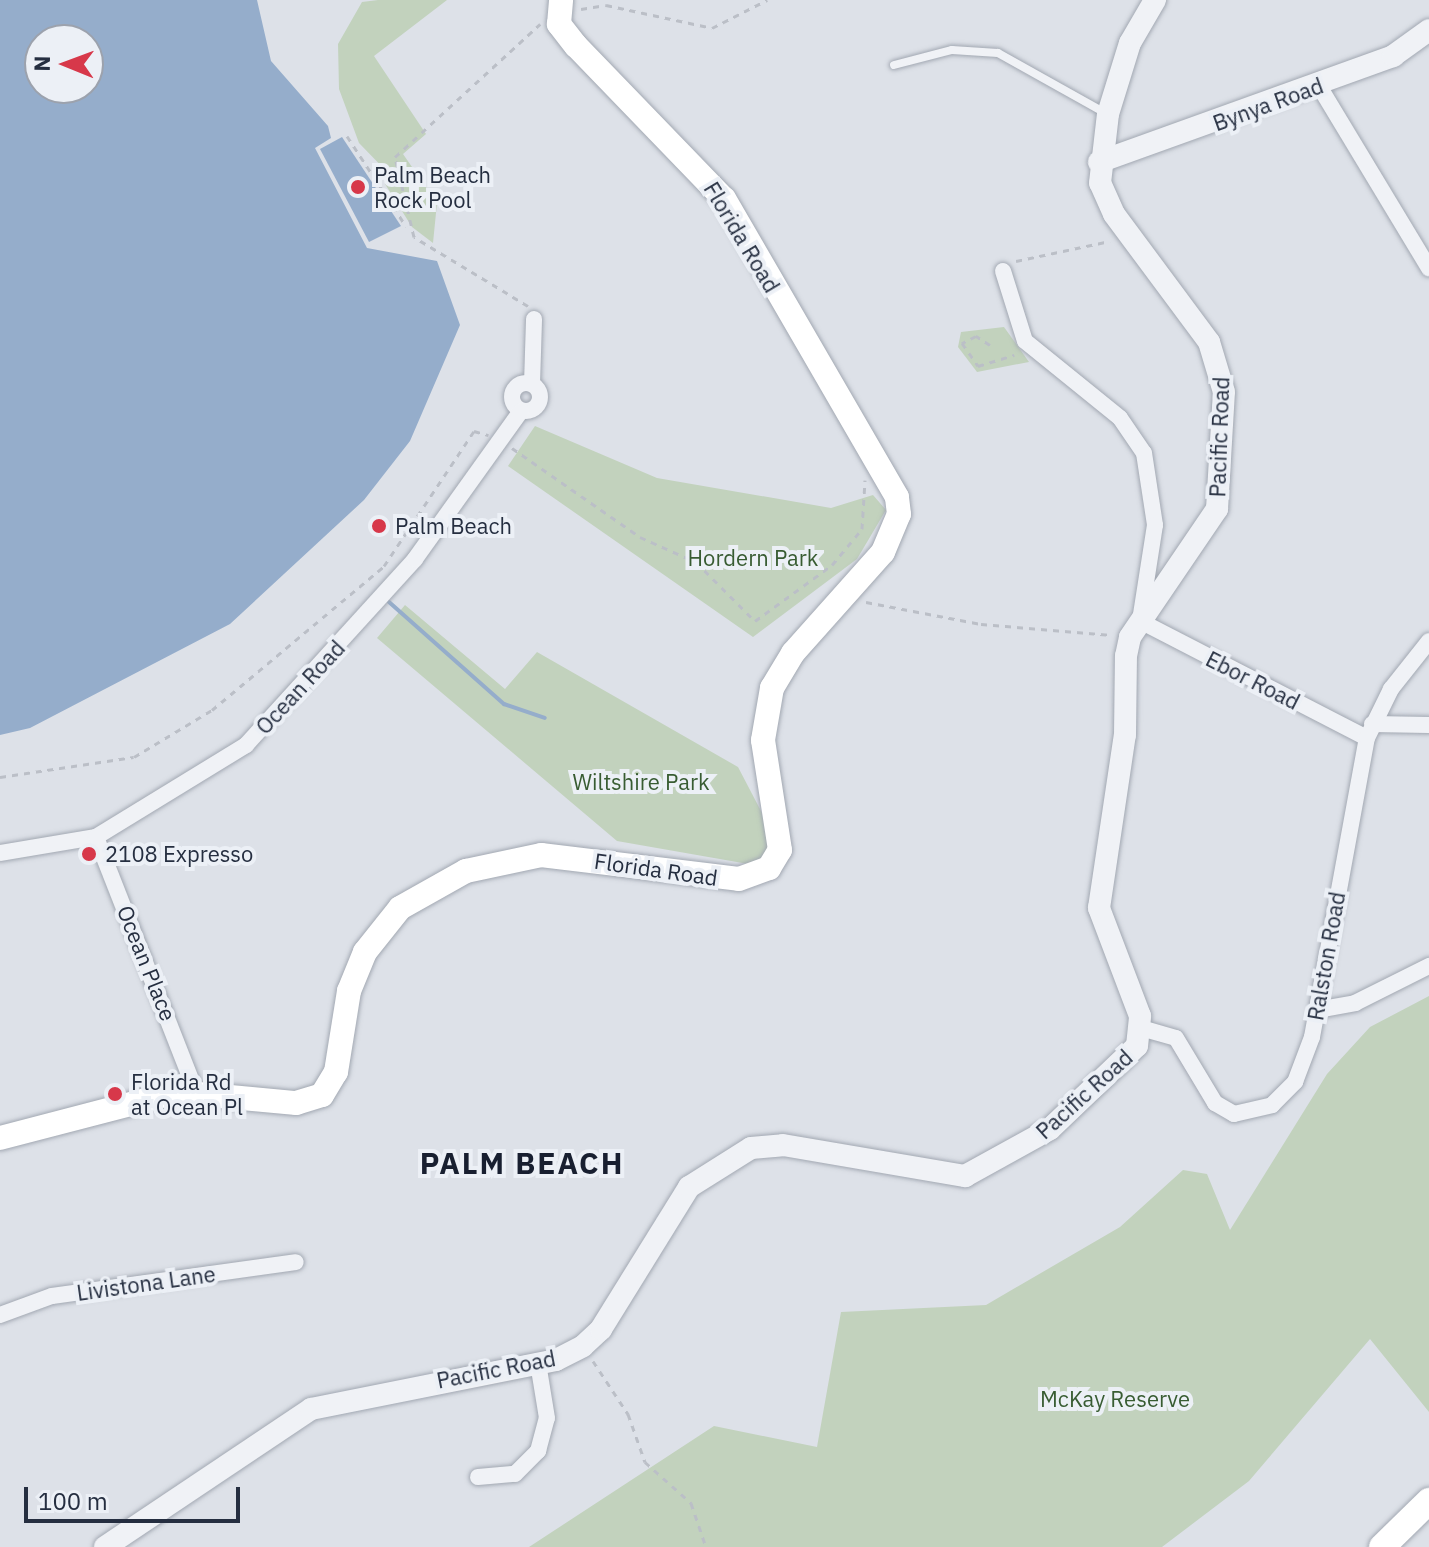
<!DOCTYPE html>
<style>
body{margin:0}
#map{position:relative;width:1429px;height:1547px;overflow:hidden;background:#dde1e8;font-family:"IBM Plex Sans",sans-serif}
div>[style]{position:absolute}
.green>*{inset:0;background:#c2d2bd}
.water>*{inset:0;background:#95adcb}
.stream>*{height:4px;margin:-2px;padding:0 2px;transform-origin:2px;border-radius:2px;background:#95adcb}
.path>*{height:3px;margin-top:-1.5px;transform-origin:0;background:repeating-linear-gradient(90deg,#bbbfc7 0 6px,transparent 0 12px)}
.roads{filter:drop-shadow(0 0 2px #a2a8b2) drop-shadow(0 0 2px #a2a8b2)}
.service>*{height:8px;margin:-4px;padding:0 4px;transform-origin:4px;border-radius:4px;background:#f0f2f6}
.minor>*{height:16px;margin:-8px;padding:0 8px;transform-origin:8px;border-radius:8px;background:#f0f2f6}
.minor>.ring{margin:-8px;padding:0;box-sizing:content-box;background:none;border:16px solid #f0f2f6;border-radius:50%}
.tertiary>*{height:22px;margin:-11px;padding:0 11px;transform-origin:11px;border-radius:11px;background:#f0f2f6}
.secondary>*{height:24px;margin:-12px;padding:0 12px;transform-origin:12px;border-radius:12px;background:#fff}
.primary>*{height:26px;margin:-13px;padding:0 13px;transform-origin:13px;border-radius:13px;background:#fff}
.dots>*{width:22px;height:22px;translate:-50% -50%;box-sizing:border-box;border:4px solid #ecf0f6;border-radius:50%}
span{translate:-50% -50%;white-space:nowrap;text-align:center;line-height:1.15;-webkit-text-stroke:8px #ecf0f6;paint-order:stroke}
.street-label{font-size:22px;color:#252e40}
.poi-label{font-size:22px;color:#252e40}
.left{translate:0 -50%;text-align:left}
.park-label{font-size:22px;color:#385c32}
.district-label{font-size:30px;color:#181f30;font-weight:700;letter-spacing:2px}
.north{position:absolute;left:24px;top:24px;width:80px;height:80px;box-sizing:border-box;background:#ecf0f6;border:2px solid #9ca2ad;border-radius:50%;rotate:271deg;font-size:22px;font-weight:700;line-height:32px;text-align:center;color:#252e40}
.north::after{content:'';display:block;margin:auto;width:28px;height:36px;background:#d7384a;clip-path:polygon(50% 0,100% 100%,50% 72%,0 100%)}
.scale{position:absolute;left:24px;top:1487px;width:216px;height:36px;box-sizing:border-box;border:4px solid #252e40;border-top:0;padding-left:10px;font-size:24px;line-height:28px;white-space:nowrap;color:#252e40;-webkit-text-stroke:6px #ecf0f6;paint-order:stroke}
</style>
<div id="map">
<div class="green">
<div style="clip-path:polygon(378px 0,447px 0,374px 56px,426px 134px,403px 154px,437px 203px,433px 243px,412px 227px,385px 184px,392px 177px,359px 143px,339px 89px,338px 44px,362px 2px)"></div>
<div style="clip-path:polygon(1004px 327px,1029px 362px,977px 372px,958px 347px,961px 332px)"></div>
<div style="clip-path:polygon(535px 426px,657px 478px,831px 508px,873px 495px,886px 510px,857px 559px,753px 637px,508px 466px)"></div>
<div style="clip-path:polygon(405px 605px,505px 689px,537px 652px,738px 767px,783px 853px,777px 869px,617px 841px,377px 638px)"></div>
<div style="clip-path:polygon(1429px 996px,1429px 1412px,1370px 1339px,1249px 1481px,1162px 1547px,529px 1547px,714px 1426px,817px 1447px,841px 1312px,986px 1305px,1120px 1227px,1183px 1170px,1207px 1174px,1230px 1230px,1327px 1074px,1370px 1027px)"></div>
</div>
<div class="water">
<div style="clip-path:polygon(evenodd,0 0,257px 0,271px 61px,328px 126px,331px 138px,315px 148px,367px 248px,437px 261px,460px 325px,410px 441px,364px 500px,230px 624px,30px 728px,0 735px,0 0,40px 40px,88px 40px,88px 88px,40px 88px,40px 40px)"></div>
<div style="clip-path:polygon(342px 137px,401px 226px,369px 242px,320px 149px)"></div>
</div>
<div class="stream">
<div style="left:389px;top:602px;width:154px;rotate:41.6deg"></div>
<div style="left:504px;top:704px;width:43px;rotate:18.9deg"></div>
</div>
<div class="path">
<div style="left:581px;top:9px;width:25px;rotate:-9deg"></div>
<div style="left:606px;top:5px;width:108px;rotate:12.2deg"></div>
<div style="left:712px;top:28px;width:62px;rotate:-27deg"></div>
<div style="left:347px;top:136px;width:108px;rotate:56.8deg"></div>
<div style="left:1016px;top:261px;width:96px;rotate:-12deg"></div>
<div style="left:528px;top:306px;width:133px;rotate:-148.8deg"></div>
<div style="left:414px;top:237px;width:82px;rotate:-103.4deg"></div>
<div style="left:395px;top:157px;width:197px;rotate:-42.5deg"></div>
<div style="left:990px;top:345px;width:17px;rotate:-147deg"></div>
<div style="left:976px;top:336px;width:16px;rotate:153deg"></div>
<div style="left:962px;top:343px;width:28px;rotate:55deg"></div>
<div style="left:978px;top:366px;width:38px;rotate:-17deg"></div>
<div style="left:512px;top:448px;width:156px;rotate:34.8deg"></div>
<div style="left:640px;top:537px;width:61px;rotate:24.1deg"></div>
<div style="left:696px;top:562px;width:83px;rotate:45deg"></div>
<div style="left:755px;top:621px;width:95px;rotate:-36deg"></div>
<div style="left:832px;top:565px;width:47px;rotate:-50.2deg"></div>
<div style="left:862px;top:529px;width:49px;rotate:-86.5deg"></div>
<div style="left:866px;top:602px;width:117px;rotate:10.8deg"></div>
<div style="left:981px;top:624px;width:131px;rotate:4.8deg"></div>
<div style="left:0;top:777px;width:135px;rotate:-8.5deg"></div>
<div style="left:134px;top:757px;width:91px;rotate:-31.1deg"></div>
<div style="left:212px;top:710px;width:224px;rotate:-39.9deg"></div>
<div style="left:384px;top:566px;width:162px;rotate:-56.3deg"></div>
<div style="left:474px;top:431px;width:15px;rotate:16deg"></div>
<div style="left:593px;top:1361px;width:64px;rotate:56.6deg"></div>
<div style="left:628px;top:1414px;width:51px;rotate:70.5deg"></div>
<div style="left:645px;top:1462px;width:62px;rotate:41.7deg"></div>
<div style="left:691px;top:1503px;width:46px;rotate:71.2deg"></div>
</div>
<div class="roads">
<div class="service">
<div style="left:894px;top:65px;width:60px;rotate:-14.5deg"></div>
<div style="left:952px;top:50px;width:46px;rotate:3.7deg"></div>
<div style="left:998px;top:53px;width:125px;rotate:29.2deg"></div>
</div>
<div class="minor">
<div style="left:1319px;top:86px;width:213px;rotate:58.9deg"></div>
<div style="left:1003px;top:271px;width:73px;rotate:72.6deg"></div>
<div style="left:1025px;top:341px;width:122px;rotate:39deg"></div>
<div style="left:1120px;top:418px;width:42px;rotate:55.6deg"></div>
<div style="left:1144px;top:453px;width:73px;rotate:81.3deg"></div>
<div style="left:1155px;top:525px;width:97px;rotate:98.9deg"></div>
<div style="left:1140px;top:621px;width:255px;rotate:27.3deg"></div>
<div class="ring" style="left:512px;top:383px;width:12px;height:12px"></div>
<div style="left:532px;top:384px;width:65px;rotate:-88.2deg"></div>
<div style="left:1372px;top:724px;width:57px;rotate:1deg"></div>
<div style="left:96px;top:837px;width:272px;rotate:68.6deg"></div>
<div style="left:0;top:853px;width:97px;rotate:-9.5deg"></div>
<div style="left:96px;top:837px;width:176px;rotate:-31.5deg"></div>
<div style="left:246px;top:745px;width:251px;rotate:-47.7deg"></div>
<div style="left:415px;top:559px;width:182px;rotate:-54.4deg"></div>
<div style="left:1317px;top:1010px;width:39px;rotate:-10deg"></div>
<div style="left:1355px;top:1003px;width:83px;rotate:-26.6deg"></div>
<div style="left:1141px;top:1028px;width:36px;rotate:16deg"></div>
<div style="left:1176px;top:1038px;width:76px;rotate:59deg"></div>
<div style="left:1215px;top:1103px;width:22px;rotate:30deg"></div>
<div style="left:1234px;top:1114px;width:39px;rotate:-13deg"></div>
<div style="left:1272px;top:1105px;width:33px;rotate:-45deg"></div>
<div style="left:1295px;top:1082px;width:48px;rotate:-69.3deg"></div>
<div style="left:1312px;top:1037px;width:304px;rotate:-79.6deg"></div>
<div style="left:1367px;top:738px;width:55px;rotate:-63.9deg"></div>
<div style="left:1391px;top:689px;width:61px;rotate:-51.6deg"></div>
<div style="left:0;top:1315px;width:55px;rotate:-20.1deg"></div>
<div style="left:52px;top:1296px;width:246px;rotate:-7.9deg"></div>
<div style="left:478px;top:1477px;width:37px;rotate:-5deg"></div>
<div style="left:515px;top:1474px;width:33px;rotate:-45deg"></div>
<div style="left:538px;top:1451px;width:34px;rotate:-75deg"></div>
<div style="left:547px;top:1418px;width:56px;rotate:-99.3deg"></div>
</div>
<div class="tertiary">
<div style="left:1099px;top:162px;width:313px;rotate:-19.8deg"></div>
<div style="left:1393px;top:56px;width:44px;rotate:-35.8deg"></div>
<div style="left:105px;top:1547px;width:248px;rotate:-33.8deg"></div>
<div style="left:311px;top:1409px;width:250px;rotate:-11.3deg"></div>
<div style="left:556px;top:1360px;width:30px;rotate:-27deg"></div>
<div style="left:583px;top:1346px;width:25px;rotate:-43deg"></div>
<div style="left:601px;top:1329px;width:167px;rotate:-58.2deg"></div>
<div style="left:689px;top:1187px;width:73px;rotate:-32.2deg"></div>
<div style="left:751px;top:1148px;width:32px;rotate:-5deg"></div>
<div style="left:783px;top:1145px;width:185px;rotate:9.7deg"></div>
<div style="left:965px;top:1176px;width:97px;rotate:-28.9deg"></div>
<div style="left:1050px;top:1129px;width:120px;rotate:-43.7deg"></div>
<div style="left:1137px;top:1046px;width:30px;rotate:-84deg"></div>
<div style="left:1140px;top:1016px;width:116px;rotate:-110.8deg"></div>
<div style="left:1099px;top:908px;width:175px;rotate:-81.5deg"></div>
<div style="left:1125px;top:735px;width:79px;rotate:-89.3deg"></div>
<div style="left:1126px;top:656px;width:19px;rotate:-78deg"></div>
<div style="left:1130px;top:637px;width:155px;rotate:-55.8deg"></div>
<div style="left:1217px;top:509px;width:117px;rotate:-86.6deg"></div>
<div style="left:1224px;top:392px;width:52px;rotate:-106.7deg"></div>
<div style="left:1209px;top:342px;width:159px;rotate:-126.6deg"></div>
<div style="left:1114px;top:214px;width:34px;rotate:-114deg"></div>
<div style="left:1100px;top:183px;width:69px;rotate:-83.4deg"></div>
<div style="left:1108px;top:114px;width:74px;rotate:-72.8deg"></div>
<div style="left:1130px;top:43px;width:50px;rotate:-59.8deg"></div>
</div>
<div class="secondary">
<div style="left:0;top:1138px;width:183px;rotate:-14.6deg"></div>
<div style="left:177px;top:1092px;width:120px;rotate:5.3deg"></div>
<div style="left:296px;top:1103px;width:27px;rotate:-17deg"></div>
<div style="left:322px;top:1095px;width:27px;rotate:-59deg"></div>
<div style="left:336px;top:1072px;width:82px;rotate:-80.9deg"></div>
<div style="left:349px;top:991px;width:42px;rotate:-67.7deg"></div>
<div style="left:365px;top:952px;width:56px;rotate:-51.5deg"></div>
<div style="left:400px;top:908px;width:76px;rotate:-29.3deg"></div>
<div style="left:466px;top:871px;width:77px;rotate:-12deg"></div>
<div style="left:541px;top:855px;width:199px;rotate:6.9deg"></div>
<div style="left:739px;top:879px;width:32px;rotate:-20deg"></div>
<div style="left:769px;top:868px;width:21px;rotate:-59deg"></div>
<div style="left:780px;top:850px;width:111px;rotate:-98.8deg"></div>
<div style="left:763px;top:740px;width:53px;rotate:-80.2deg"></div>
<div style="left:772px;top:688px;width:41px;rotate:-59deg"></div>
<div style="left:793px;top:653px;width:135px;rotate:-48.3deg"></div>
<div style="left:883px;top:552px;width:41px;rotate:-67.2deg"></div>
<div style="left:899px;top:514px;width:17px;rotate:-97deg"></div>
<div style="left:897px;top:497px;width:345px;rotate:-120.1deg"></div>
<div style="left:724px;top:199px;width:213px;rotate:-134deg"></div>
<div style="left:576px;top:46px;width:28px;rotate:-128deg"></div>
<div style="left:559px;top:24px;width:24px;rotate:-85deg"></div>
</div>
<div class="primary">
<div style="left:1382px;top:1547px;width:66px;rotate:-44.4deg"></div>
</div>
</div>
<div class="dots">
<div style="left:358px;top:187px;background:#d7384a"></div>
<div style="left:379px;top:526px;background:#d7384a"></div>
<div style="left:89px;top:854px;background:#d7384a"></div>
<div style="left:115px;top:1094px;background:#d7384a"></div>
</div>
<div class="street-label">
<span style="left:1268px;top:104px;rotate:-20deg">Bynya Road</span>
<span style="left:742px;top:237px;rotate:59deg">Florida Road</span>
<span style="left:1219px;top:437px;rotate:-88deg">Pacific Road</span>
<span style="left:1253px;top:680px;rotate:27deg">Ebor Road</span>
<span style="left:300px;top:687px;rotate:-47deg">Ocean Road</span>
<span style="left:656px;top:869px;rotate:8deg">Florida Road</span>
<span style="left:1326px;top:956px;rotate:-80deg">Ralston Road</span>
<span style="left:147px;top:963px;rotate:68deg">Ocean Place</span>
<span style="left:1084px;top:1094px;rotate:-42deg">Pacific Road</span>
<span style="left:146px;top:1283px;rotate:-8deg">Livistona Lane</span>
<span style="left:496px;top:1369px;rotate:-11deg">Pacific Road</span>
</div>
<div class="poi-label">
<span class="left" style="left:374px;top:187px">Palm Beach<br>Rock Pool</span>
<span class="left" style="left:395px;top:526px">Palm Beach</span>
<span class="left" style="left:105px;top:854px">2108 Expresso</span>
<span class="left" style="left:131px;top:1094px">Florida Rd<br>at Ocean Pl</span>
</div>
<div class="park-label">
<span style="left:753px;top:558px">Hordern Park</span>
<span style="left:641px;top:782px">Wiltshire Park</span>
<span style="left:1115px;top:1399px">McKay Reserve</span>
</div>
<div class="district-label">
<span style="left:522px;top:1163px">PALM BEACH</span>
</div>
<div class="north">N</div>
<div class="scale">100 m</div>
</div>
